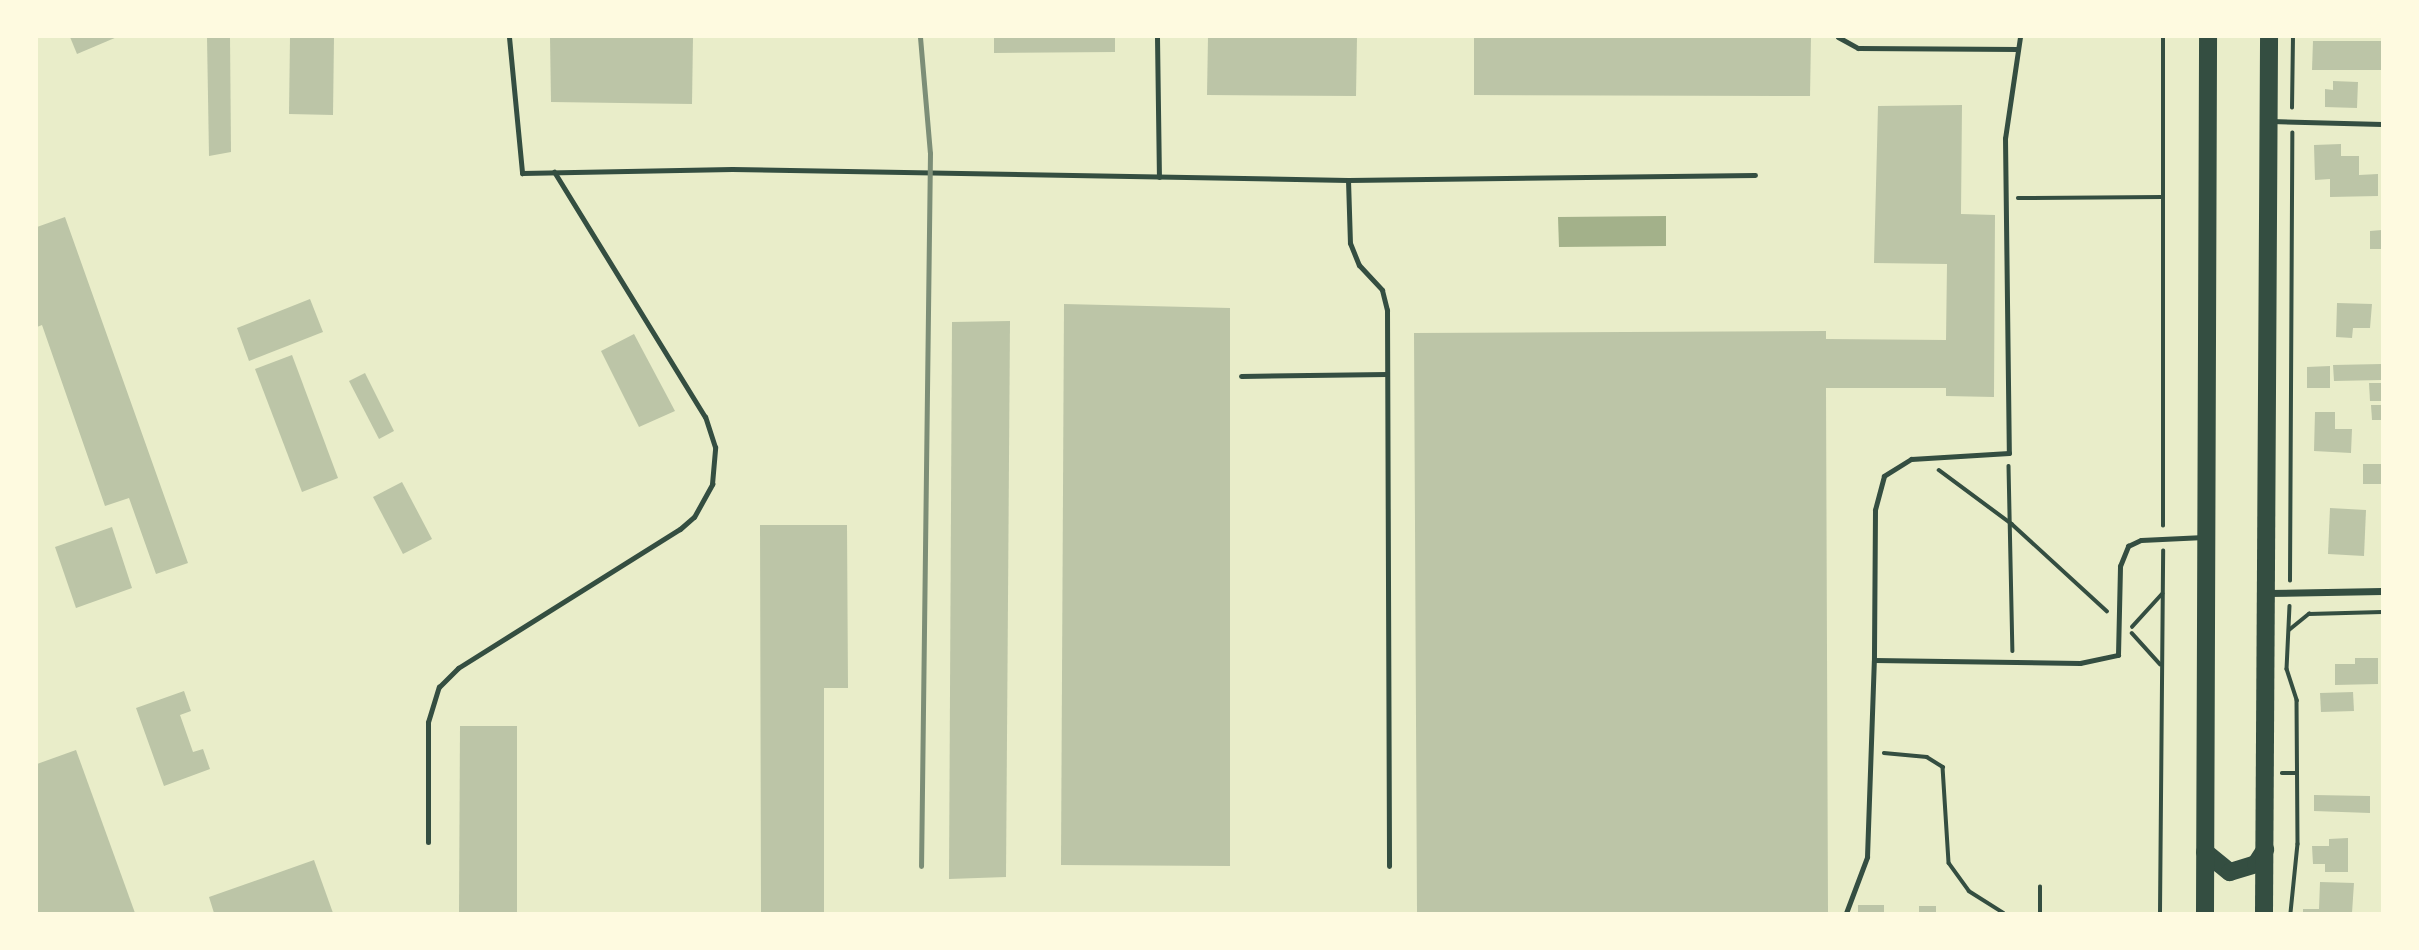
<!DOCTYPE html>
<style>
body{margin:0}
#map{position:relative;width:2419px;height:950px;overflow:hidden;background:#e9edc9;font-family:"DM Sans",sans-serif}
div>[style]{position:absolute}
.water>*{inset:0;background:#a3b18a}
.building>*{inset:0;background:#bcc5a7}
.path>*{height:3.5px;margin:-1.75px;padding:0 1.75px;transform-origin:1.75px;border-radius:1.75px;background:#344e41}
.service>*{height:5px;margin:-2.5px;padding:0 2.5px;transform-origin:2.5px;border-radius:2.5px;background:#344e41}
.minor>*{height:7px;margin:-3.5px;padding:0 3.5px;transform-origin:3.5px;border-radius:3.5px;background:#344e41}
.primary>*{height:18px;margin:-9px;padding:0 9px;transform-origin:9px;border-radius:9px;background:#344e41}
.rail>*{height:5px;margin:-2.5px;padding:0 2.5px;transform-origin:2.5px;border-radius:2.5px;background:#7c8e77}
span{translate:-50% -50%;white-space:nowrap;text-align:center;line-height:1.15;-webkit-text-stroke:7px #fefae0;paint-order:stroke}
.frame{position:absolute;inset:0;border:38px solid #fefae0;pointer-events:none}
</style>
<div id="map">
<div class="water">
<div style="clip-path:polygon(1666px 216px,1666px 246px,1559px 247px,1558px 217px)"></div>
</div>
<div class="building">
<div style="clip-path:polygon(70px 37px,117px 37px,77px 54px)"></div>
<div style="clip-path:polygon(207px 37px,230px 37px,231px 152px,209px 156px)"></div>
<div style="clip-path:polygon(290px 37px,334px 37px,333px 115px,289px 114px)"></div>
<div style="clip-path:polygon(550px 37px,693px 37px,692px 104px,551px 102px)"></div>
<div style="clip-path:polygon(994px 37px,1115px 37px,1115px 52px,994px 53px)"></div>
<div style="clip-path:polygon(1208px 37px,1357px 37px,1356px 96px,1207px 95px)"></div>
<div style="clip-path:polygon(1474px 37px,1811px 37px,1810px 96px,1474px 95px)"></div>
<div style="clip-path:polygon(2313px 41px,2382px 41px,2382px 70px,2312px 70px)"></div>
<div style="clip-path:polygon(2333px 81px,2358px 82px,2357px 108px,2325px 107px,2325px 89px,2333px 90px)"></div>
<div style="clip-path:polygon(1962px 105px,1961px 214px,1995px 215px,1994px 397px,1946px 396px,1946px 388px,1826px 388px,1828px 913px,1417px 913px,1414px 333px,1826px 331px,1826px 339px,1946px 340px,1947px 264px,1874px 263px,1878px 106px)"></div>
<div style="clip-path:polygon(2341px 144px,2341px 156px,2359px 156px,2359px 175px,2378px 174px,2378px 196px,2330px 197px,2330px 179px,2315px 180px,2314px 145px)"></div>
<div style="clip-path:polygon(65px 217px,188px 563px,156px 574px,129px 498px,105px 506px,42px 325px,37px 327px,37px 227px)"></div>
<div style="clip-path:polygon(2382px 230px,2382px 249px,2370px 249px,2370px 231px)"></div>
<div style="clip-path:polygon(310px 299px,323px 332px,249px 361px,237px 328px)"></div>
<div style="clip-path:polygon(2337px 303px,2372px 304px,2370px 328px,2353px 328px,2352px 338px,2336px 337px)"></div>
<div style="clip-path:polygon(1064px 304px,1230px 308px,1230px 866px,1061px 865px)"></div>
<div style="clip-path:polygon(1010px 321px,1006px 877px,949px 879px,952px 322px)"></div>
<div style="clip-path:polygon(634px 334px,675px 411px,639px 427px,601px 351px)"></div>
<div style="clip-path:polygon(292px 355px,338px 478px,302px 492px,255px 369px)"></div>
<div style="clip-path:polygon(2382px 364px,2382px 380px,2334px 381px,2333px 365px)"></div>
<div style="clip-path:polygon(2330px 366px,2330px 388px,2307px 388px,2307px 367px)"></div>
<div style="clip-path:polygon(365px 373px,394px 431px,379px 439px,349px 381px)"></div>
<div style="clip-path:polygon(2369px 383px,2382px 383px,2382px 401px,2370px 401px)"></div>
<div style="clip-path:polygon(2371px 405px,2382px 405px,2382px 420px,2372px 420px)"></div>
<div style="clip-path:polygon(2315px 412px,2335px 412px,2335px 429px,2352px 429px,2351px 453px,2314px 451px)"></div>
<div style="clip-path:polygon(2363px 464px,2382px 464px,2382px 484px,2363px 484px)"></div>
<div style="clip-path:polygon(402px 482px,432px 539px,403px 554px,373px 497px)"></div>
<div style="clip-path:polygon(2330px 508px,2366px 510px,2364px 556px,2328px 554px)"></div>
<div style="clip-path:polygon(760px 525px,847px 525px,848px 688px,824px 688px,824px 913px,761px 913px)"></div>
<div style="clip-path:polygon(112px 527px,132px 588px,76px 608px,55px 547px)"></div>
<div style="clip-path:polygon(2355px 658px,2378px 658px,2378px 684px,2335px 685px,2335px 664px,2355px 664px)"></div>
<div style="clip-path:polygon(184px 691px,191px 711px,180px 715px,193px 752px,203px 749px,210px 769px,164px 786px,136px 708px)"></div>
<div style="clip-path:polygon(2353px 692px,2354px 711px,2321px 712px,2320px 693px)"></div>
<div style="clip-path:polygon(460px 726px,517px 726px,517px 913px,459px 913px)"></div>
<div style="clip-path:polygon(76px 750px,135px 913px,37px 913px,37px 764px)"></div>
<div style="clip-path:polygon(2314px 795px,2370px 796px,2370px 813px,2314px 811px)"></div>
<div style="clip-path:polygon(2348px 838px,2348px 872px,2325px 872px,2325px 864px,2313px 864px,2312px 846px,2329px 846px,2329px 839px)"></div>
<div style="clip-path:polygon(314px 860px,333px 913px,214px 913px,209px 897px)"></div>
<div style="clip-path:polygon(2320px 882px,2354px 883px,2352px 913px,2303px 913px,2303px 909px,2319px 909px)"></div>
<div style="clip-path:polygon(1858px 905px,1884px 905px,1884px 913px,1858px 913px)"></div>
<div style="clip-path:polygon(1919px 906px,1936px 906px,1936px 913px,1919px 913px)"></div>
</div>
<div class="path">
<div style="left:2292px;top:108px;width:71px;rotate:-89.2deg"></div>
<div style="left:2018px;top:198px;width:144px;rotate:-0.4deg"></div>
<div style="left:2009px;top:466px;width:185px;rotate:88.8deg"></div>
<div style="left:1939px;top:470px;width:91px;rotate:36.5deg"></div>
<div style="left:2012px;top:524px;width:129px;rotate:42.5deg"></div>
<div style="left:2163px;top:526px;width:489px;rotate:-90deg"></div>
<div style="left:2290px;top:581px;width:448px;rotate:-89.7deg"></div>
<div style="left:2290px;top:606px;width:63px;rotate:92.7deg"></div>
<div style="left:2287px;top:669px;width:33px;rotate:72deg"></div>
<div style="left:2297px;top:700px;width:144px;rotate:89.6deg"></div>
<div style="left:2298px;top:844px;width:69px;rotate:95.8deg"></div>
<div style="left:2132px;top:627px;width:45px;rotate:-47.7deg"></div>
<div style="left:2289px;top:630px;width:26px;rotate:-39deg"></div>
<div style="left:2309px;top:614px;width:73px;rotate:-1.6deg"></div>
<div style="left:2132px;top:633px;width:42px;rotate:47.9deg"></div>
<div style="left:1884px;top:753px;width:43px;rotate:5.3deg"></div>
<div style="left:1927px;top:757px;width:19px;rotate:32deg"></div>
<div style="left:1943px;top:767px;width:96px;rotate:86.4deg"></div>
<div style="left:1949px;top:863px;width:34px;rotate:54deg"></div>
<div style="left:1969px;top:891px;width:41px;rotate:32.2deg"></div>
<div style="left:2282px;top:773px;width:15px"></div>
<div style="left:2040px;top:913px;width:26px;rotate:-90deg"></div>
<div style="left:2160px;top:913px;width:362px;rotate:-89.5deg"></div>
</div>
<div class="service">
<div style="left:509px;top:37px;width:137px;rotate:84.5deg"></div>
<div style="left:522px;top:173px;width:210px;rotate:-1.1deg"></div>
<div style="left:732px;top:169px;width:616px;rotate:1.02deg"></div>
<div style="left:1348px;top:180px;width:407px;rotate:-0.7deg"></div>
<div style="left:1157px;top:37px;width:140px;rotate:89.2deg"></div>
<div style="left:1838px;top:37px;width:23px;rotate:29deg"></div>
<div style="left:1858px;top:48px;width:160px;rotate:0.4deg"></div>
<div style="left:2020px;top:37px;width:102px;rotate:98.4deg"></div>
<div style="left:2005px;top:138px;width:315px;rotate:89.3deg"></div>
<div style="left:2009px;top:453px;width:98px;rotate:176.5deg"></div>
<div style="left:1911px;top:459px;width:32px;rotate:148deg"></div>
<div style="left:1884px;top:476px;width:35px;rotate:105deg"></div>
<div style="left:1875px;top:510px;width:150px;rotate:90.4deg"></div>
<div style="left:1874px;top:660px;width:206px;rotate:0.8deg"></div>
<div style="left:2080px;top:663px;width:39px;rotate:-12deg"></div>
<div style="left:2118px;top:655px;width:89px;rotate:-88.7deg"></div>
<div style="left:2120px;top:566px;width:22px;rotate:-68deg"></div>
<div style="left:2128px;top:546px;width:14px;rotate:-25deg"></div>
<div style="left:2141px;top:540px;width:63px;rotate:-2.7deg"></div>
<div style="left:2271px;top:121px;width:111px;rotate:1.5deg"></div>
<div style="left:1348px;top:180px;width:63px;rotate:88.2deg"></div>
<div style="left:1350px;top:243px;width:24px;rotate:68deg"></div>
<div style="left:1359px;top:265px;width:34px;rotate:47deg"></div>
<div style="left:1382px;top:290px;width:21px;rotate:76deg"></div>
<div style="left:1387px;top:310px;width:556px;rotate:89.79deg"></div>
<div style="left:1241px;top:376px;width:146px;rotate:-0.8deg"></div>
<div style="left:428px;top:842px;width:120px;rotate:-90deg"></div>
<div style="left:428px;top:722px;width:37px;rotate:-73deg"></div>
<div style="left:439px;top:687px;width:27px;rotate:-45deg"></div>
<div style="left:458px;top:668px;width:262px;rotate:-32.1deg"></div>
<div style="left:680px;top:529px;width:18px;rotate:-41deg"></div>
<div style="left:694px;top:517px;width:38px;rotate:-61deg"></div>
<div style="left:712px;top:484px;width:37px;rotate:-85deg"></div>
<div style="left:715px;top:447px;width:32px;rotate:-108deg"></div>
<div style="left:705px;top:417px;width:288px;rotate:-121.6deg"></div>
<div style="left:1846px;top:913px;width:60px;rotate:-69.4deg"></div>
<div style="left:1867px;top:857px;width:197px;rotate:-88deg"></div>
</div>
<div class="minor">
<div style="left:2267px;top:593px;width:115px;rotate:-1deg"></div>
</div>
<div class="primary">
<div style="left:2205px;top:852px;width:32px;rotate:39deg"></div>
<div style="left:2230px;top:872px;width:27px;rotate:-17deg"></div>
<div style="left:2256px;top:864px;width:17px;rotate:-57deg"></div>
<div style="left:2205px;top:913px;width:876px;rotate:-89.8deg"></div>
<div style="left:2264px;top:913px;width:876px;rotate:-89.67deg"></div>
</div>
<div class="rail">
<div style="left:920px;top:37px;width:116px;rotate:85.1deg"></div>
<div style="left:930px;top:153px;width:713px;rotate:90.72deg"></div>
</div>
<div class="frame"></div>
</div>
